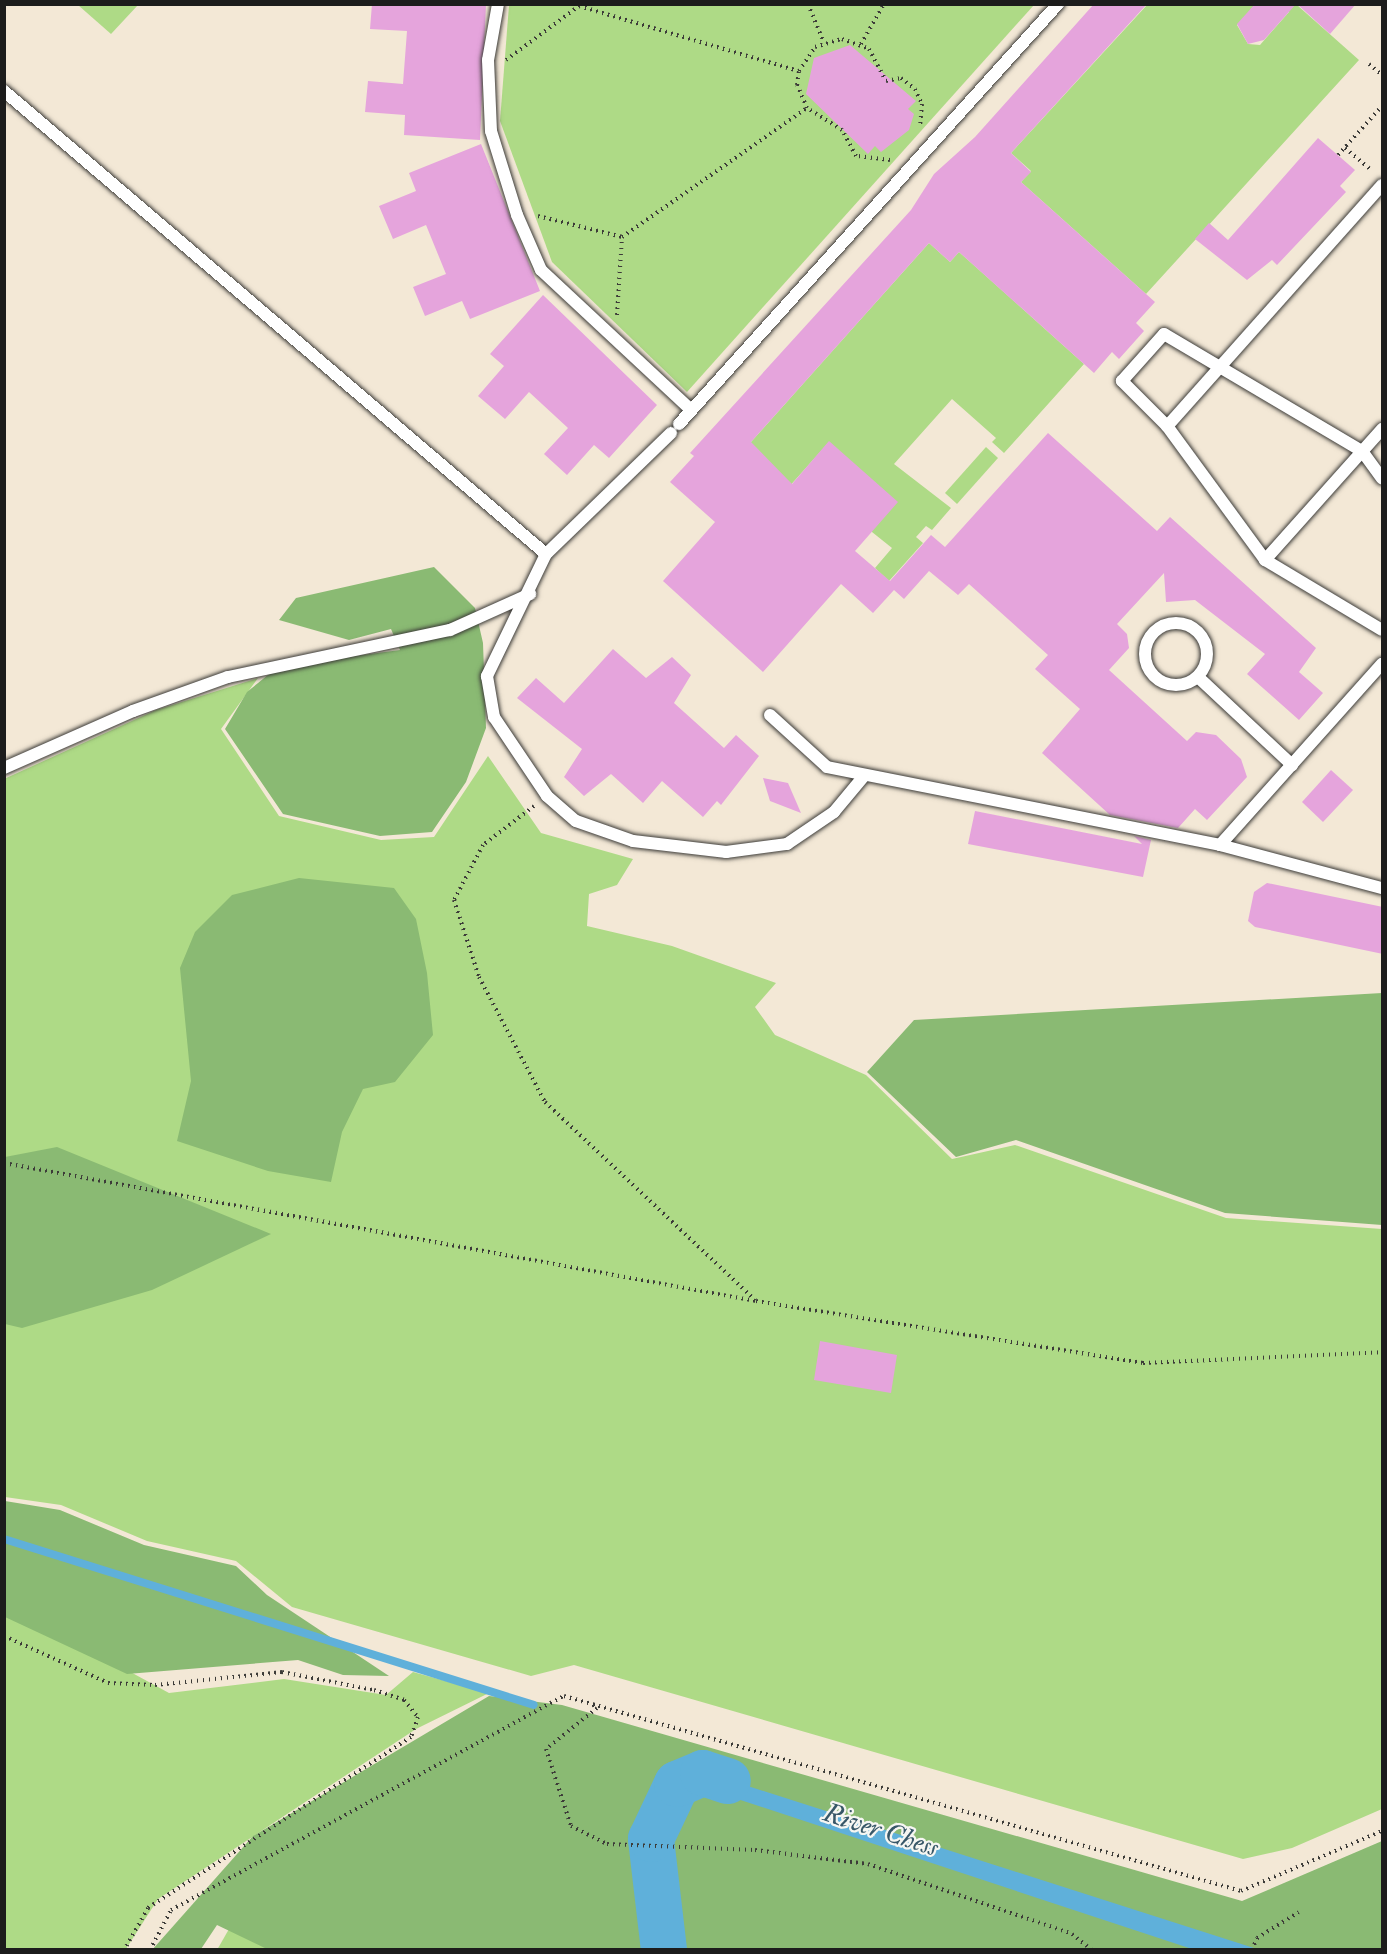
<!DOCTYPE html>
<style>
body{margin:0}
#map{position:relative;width:1387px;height:1954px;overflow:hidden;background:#f3e8d6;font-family:"IM FELL Double Pica",serif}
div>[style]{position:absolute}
.green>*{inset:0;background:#aeda86}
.forest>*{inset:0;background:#8aba73}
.water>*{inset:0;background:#5fb0da}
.stream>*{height:8px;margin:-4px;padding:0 4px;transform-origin:4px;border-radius:4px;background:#5fb0da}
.river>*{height:46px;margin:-23px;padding:0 23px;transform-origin:23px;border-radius:23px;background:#5fb0da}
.building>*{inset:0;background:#e5a4dc}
.path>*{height:4px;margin-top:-2px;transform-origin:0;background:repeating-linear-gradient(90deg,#3c3b38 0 1.5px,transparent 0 6px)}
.roads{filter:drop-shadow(0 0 2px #3c3b38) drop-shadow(0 0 2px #3c3b38)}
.lane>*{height:12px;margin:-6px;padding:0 6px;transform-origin:6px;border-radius:6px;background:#fff}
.lane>.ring{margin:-6px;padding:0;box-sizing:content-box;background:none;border:12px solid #fff;border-radius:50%}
span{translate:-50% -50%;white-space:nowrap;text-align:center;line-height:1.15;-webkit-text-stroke:4.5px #f6f6f2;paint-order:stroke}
.water-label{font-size:27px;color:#375768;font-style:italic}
.frame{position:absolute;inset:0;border:6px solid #1c1c1c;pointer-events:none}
</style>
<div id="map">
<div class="green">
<div style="clip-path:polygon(78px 5px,138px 5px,111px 34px)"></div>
<div style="clip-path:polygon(509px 5px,1034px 5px,687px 392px,552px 262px,500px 121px)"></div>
<div style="clip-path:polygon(1147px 5px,1255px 5px,1237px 25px,1248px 44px,1260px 45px,1289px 12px,1284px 5px,1297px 5px,1359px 60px,1146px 294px,1021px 182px,1031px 171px,1011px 153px)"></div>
<div style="clip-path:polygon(929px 243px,950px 262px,959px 252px,1084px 364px,1004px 453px,992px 442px,996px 438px,952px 399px,894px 464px,951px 508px,932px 530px,926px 526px,916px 537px,923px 543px,889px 581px,875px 568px,892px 548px,872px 532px,829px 442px,771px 507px,742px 452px)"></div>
<div style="clip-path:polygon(986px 447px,998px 458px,957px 504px,945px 493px)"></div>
<div style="clip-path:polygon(258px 678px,221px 729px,279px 816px,381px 840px,434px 837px,488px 756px,541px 833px,633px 859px,617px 885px,589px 894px,587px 926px,672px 946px,776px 983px,755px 1007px,775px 1035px,866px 1075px,952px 1159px,1015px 1145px,1226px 1218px,1382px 1229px,1382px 1809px,1292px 1848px,1243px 1859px,574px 1665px,531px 1676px,292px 1607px,236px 1561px,147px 1541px,61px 1505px,5px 1497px,4px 779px,156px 710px)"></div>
<div style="clip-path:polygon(4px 1603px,169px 1693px,284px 1679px,386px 1695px,413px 1672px,489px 1693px,416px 1729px,158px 1899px,126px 1949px,5px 1949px)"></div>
<div style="clip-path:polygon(229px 1929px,272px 1950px,217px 1950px)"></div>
</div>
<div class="forest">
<div style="clip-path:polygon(434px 567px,475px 608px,483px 643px,486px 728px,466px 782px,432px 832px,380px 836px,283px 814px,225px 729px,247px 692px,279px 666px,400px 650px,391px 629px,349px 640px,279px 620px,296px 598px)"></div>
<div style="clip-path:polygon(299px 878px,394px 888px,416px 919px,427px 973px,433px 1035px,395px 1082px,363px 1089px,342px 1132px,331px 1182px,268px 1171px,177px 1141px,191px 1081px,180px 968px,195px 932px,232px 895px)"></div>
<div style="clip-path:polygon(1382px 993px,1382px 1225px,1225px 1213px,1016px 1140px,956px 1157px,867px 1072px,914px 1020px)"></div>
<div style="clip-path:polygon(57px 1147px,271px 1234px,152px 1290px,22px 1328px,5px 1324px,5px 1157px)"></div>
<div style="clip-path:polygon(5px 1501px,60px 1510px,144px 1545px,236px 1566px,267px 1595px,389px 1676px,343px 1675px,298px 1660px,127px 1674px,5px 1617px)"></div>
<div style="clip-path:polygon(489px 1696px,562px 1705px,1242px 1901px,1382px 1841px,1382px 1949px,269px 1950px,217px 1925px,201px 1949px,152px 1950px,253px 1836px)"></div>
</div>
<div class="water">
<div style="clip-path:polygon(676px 1763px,1257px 1949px,1192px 1949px,692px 1784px,670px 1792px,646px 1841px,659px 1949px,643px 1949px,631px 1839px,658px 1781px)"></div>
</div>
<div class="stream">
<div style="left:4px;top:1539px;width:555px;rotate:17.39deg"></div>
</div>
<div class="river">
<div style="left:664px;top:1950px;width:112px;rotate:-96.7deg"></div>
<div style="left:651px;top:1839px;width:61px;rotate:-64.7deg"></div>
<div style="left:677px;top:1784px;width:28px;rotate:-23deg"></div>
<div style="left:703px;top:1773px;width:26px;rotate:18deg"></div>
</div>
<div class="building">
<div style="clip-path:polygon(372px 4px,486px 4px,480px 140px,404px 135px,405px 115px,365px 112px,368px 81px,403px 84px,407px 31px,370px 29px)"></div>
<div style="clip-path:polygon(1094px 4px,1147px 4px,1011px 153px,1031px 172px,1021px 182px,1155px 302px,1136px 323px,1144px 331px,1119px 359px,1112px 352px,1094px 373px,959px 252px,950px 262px,929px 243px,751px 442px,792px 484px,829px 441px,898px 502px,855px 551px,890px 581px,931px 535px,945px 547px,1048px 433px,1157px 531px,1170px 517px,1316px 648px,1299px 672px,1323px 693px,1299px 720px,1247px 674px,1265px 654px,1195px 600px,1166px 602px,1164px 573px,1117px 624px,1127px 634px,1129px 648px,1109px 670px,1187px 741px,1196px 732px,1216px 735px,1241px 759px,1247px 777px,1207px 820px,1195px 809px,1178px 828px,1110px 815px,1042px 753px,1080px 709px,1035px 669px,1048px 655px,969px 584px,958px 595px,929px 571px,904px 599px,894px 590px,873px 613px,841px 584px,763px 672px,663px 581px,715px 522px,670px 482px,694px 456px,690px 453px,911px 210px,934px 174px,975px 137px)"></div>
<div style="clip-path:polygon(1255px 4px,1296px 4px,1264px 40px,1248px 44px,1237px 24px)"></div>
<div style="clip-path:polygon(1297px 4px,1356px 4px,1330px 34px)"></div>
<div style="clip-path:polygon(850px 45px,916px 101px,908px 109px,914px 114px,909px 130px,881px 152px,875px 146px,868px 154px,806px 94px,814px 58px)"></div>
<div style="clip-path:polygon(1318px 138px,1355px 170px,1340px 186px,1346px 192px,1277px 265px,1272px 260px,1247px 280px,1195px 239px,1209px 223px,1228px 240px)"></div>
<div style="clip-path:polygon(481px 144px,540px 291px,470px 319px,462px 301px,425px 316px,413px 287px,446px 274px,426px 225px,393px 239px,379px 206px,416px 191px,409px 173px)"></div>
<div style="clip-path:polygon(543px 295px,657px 405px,609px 458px,594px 445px,567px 475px,544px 454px,568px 428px,529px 392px,505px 419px,478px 396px,504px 366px,490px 354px)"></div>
<div style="clip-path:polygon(613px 649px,646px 678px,672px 657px,691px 675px,674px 703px,724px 748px,736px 735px,759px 756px,721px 805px,717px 801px,703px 817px,662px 781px,643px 803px,611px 774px,584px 796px,564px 777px,582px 749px,517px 698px,536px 678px,564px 703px)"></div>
<div style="clip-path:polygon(1331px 770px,1353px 790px,1323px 822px,1302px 802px)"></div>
<div style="clip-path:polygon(763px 778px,788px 783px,801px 813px,770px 801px)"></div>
<div style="clip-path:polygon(975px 811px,1142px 844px,1134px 836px,1151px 840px,1143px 877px,968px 844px)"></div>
<div style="clip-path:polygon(1267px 883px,1383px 907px,1383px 954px,1255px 927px,1248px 921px,1254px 892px)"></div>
<div style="clip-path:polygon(820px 1341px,897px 1355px,891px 1393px,814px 1380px)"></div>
</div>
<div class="path">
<div style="left:808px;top:4px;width:42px;rotate:67.7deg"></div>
<div style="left:861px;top:44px;width:46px;rotate:-60.1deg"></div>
<div style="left:506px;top:60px;width:91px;rotate:-36.5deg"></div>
<div style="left:579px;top:6px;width:229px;rotate:16.5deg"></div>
<div style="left:1369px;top:64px;width:17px;rotate:40deg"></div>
<div style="left:1345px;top:148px;width:35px;rotate:40deg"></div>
<div style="left:1338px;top:155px;width:66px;rotate:-48.1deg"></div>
<div style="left:890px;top:160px;width:34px;rotate:-173deg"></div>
<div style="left:856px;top:156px;width:30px;rotate:-118deg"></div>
<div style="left:842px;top:130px;width:41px;rotate:-147.8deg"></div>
<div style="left:807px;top:108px;width:25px;rotate:-113deg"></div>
<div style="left:797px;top:85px;width:14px;rotate:-82deg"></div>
<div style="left:799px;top:71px;width:29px;rotate:-56deg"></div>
<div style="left:815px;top:47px;width:28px;rotate:-17deg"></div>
<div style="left:842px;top:39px;width:29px;rotate:20deg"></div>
<div style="left:869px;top:49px;width:36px;rotate:62deg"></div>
<div style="left:886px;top:81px;width:15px;rotate:-11deg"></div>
<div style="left:901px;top:78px;width:18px;rotate:38deg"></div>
<div style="left:915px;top:89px;width:17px;rotate:65deg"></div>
<div style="left:922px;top:104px;width:24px;rotate:95deg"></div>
<div style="left:538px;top:216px;width:87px;rotate:14deg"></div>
<div style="left:617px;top:315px;width:78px;rotate:-86.3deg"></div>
<div style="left:622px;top:237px;width:226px;rotate:-34.9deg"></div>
<div style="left:534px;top:806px;width:64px;rotate:142.6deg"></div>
<div style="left:483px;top:845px;width:62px;rotate:117.8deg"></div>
<div style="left:454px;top:900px;width:81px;rotate:72deg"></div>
<div style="left:479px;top:977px;width:141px;rotate:62.2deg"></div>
<div style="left:545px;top:1102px;width:289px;rotate:43.3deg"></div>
<div style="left:4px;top:1163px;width:765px;rotate:10.4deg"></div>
<div style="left:756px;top:1301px;width:392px;rotate:9.1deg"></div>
<div style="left:1143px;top:1363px;width:239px;rotate:-2.6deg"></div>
<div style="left:4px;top:1636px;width:114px;rotate:24.3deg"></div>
<div style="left:108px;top:1683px;width:47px;rotate:2.4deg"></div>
<div style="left:155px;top:1685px;width:128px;rotate:-5.8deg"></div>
<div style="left:282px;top:1672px;width:94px;rotate:11.1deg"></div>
<div style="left:374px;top:1690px;width:32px;rotate:18deg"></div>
<div style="left:404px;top:1700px;width:22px;rotate:51deg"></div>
<div style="left:418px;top:1717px;width:21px;rotate:109deg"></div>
<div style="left:411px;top:1737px;width:314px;rotate:147deg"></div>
<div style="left:148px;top:1908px;width:48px;rotate:119.7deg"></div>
<div style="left:593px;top:1705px;width:5px;rotate:37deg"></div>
<div style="left:597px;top:1708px;width:65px;rotate:141.2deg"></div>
<div style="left:546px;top:1749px;width:81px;rotate:72deg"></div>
<div style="left:571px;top:1826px;width:40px;rotate:26.6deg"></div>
<div style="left:607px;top:1844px;width:148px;rotate:2.3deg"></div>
<div style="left:755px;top:1850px;width:114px;rotate:7.1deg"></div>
<div style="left:868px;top:1864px;width:216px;rotate:18.9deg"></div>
<div style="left:1072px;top:1934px;width:26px;rotate:39deg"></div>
<div style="left:150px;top:1950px;width:45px;rotate:-62.3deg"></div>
<div style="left:171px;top:1910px;width:447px;rotate:-28.6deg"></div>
<div style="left:564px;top:1696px;width:705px;rotate:16.07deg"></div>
<div style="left:1241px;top:1891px;width:153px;rotate:-23.1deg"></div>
<div style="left:1252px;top:1950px;width:13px;rotate:-67deg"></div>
<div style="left:1257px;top:1938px;width:49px;rotate:-31.8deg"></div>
</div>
<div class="roads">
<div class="lane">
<div style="left:498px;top:4px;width:57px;rotate:100.1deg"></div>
<div style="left:488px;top:60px;width:71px;rotate:87.6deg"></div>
<div style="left:491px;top:131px;width:88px;rotate:72.8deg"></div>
<div style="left:517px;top:215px;width:60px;rotate:66.4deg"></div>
<div style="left:541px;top:270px;width:205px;rotate:43deg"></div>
<div style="left:4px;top:91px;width:713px;rotate:40.51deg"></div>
<div style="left:1382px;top:185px;width:323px;rotate:131.7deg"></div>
<div style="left:1167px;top:426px;width:166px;rotate:53.8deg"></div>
<div style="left:1265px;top:560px;width:136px;rotate:30.9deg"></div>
<div style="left:679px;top:424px;width:566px;rotate:-47.94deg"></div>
<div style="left:1167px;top:426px;width:64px;rotate:-135deg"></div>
<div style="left:1122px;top:381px;width:63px;rotate:-48.2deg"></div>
<div style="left:1164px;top:334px;width:230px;rotate:30.6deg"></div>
<div style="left:1362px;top:451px;width:34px;rotate:54deg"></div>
<div style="left:671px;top:433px;width:174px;rotate:135.9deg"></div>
<div style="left:546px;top:554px;width:136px;rotate:115.8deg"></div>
<div style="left:487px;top:676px;width:42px;rotate:80.3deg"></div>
<div style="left:494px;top:717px;width:95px;rotate:56.1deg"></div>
<div style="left:547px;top:796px;width:38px;rotate:41deg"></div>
<div style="left:576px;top:821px;width:60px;rotate:19.3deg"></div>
<div style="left:633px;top:841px;width:94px;rotate:6.7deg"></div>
<div style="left:726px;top:852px;width:62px;rotate:-7.5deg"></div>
<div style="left:787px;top:844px;width:57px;rotate:-34.2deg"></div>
<div style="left:834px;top:812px;width:47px;rotate:-50.2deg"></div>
<div style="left:1265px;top:560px;width:176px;rotate:-48.2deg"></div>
<div class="ring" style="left:1145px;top:623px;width:50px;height:50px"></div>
<div style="left:1198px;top:677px;width:129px;rotate:43.1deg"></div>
<div style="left:770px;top:715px;width:77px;rotate:42.4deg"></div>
<div style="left:827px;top:767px;width:401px;rotate:11.2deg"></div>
<div style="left:1220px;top:845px;width:243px;rotate:-48.2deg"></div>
<div style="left:4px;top:768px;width:141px;rotate:-23.8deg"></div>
<div style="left:133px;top:711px;width:101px;rotate:-19.7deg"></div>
<div style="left:228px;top:677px;width:227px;rotate:-12deg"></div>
<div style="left:450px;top:630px;width:88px;rotate:-24.2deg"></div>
<div style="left:1220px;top:845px;width:168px;rotate:14.9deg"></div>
</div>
</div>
<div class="water-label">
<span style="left:881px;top:1830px;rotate:18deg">River Chess</span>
</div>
<div class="frame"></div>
</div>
